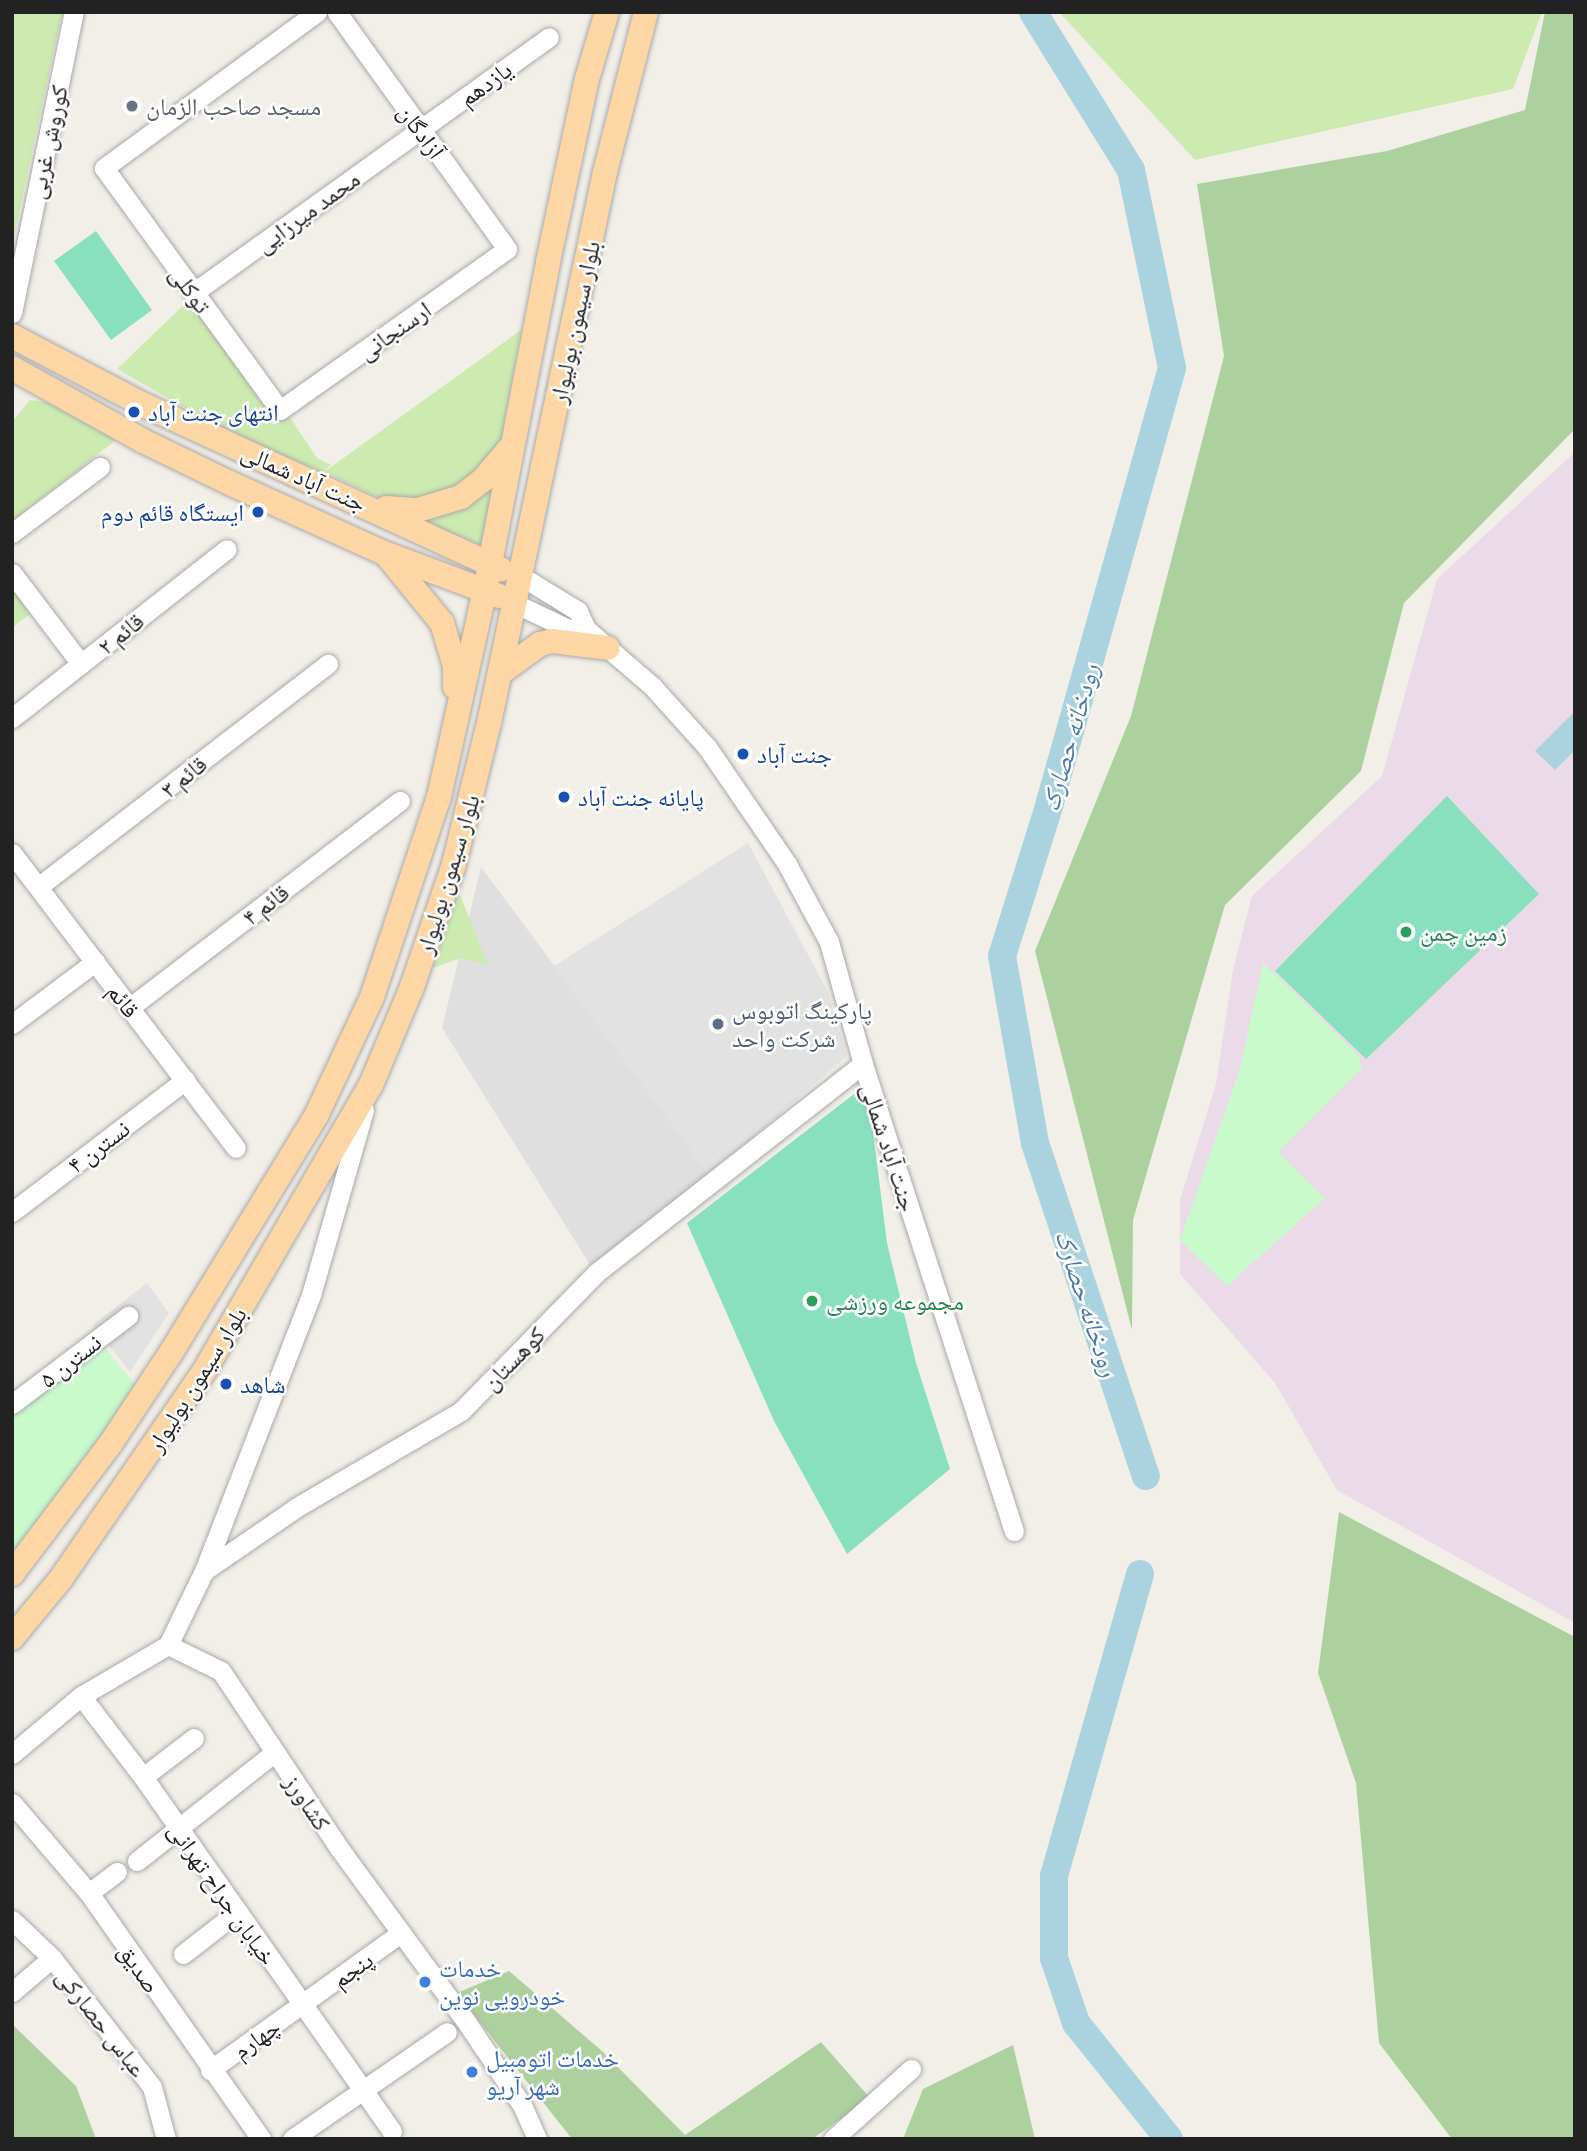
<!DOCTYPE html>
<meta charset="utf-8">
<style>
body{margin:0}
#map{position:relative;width:1587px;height:2151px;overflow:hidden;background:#f2efe9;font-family:Barlow,"Noto Naskh Arabic",sans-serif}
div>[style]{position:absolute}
.residential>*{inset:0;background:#e0dfdf}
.industrial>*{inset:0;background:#ebdbe8}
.grass>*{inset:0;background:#cdebb0}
.forest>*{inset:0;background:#add19e}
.park>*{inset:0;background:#c8facc}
.pitch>*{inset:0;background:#88e0be}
.parking>*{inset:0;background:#e2e2e2}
.water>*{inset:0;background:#aad3df}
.river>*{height:28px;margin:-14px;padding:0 14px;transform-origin:14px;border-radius:14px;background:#aad3df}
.roads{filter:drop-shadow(0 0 2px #a9a9a9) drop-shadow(0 0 2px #a9a9a9)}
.minor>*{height:19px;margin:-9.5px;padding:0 9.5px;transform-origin:9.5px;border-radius:9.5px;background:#fff}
.major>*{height:24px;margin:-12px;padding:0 12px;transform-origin:12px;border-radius:12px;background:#fcd6a4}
.dots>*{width:19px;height:19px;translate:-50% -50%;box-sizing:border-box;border:4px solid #fff;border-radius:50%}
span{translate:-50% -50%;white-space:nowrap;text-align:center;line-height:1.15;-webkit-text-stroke:5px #fff;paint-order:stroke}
.street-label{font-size:24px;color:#222}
.worship-label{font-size:24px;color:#5b616d}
.left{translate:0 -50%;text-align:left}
.transit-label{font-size:24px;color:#164399}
.right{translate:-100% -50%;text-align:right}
.leisure-label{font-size:24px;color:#27864d}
.service-label{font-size:24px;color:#4e5e75}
.shop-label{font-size:24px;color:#366cbe}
.water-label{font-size:26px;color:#4a7aab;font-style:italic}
.frame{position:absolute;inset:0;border:14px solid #222;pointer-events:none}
</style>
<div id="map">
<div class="residential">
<div style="clip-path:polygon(481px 867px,710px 1175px,592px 1268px,442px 1028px)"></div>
</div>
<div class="industrial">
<div style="clip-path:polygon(1575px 452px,1575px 1623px,1337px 1490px,1275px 1383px,1180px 1274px,1180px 1200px,1216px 1084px,1233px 970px,1252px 896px,1382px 776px,1437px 579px)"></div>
</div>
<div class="grass">
<div style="clip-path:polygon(12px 12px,62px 12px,12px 246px)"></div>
<div style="clip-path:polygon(1059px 12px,1542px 12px,1513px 89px,1195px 160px)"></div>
<div style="clip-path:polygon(191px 298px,279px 422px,289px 416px,317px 458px,331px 465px,323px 472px,288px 458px,210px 422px,117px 369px)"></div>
<div style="clip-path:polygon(521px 330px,501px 441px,495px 454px,452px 495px,387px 501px,324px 472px)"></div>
<div style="clip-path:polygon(30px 400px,46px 402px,116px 440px,12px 521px,12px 422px)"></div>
<div style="clip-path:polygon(496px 472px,481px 545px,405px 517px)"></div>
<div style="clip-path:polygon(12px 588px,31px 613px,12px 628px)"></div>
<div style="clip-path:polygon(459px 892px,488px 965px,461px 958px,433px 968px)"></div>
</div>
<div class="forest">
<div style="clip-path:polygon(1545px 12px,1575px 12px,1575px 429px,1404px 603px,1361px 771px,1225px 905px,1133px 1220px,1132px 1330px,1035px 951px,1131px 716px,1224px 356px,1197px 184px,1387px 151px,1525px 110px)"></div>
<div style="clip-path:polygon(1339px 1512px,1575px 1637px,1575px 2139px,1452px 2139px,1379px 2043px,1356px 1783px,1318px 1673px)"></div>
<div style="clip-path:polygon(509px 1971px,602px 2051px,685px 2135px,821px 2042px,870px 2098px,812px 2139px,572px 2139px,457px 1993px)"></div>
<div style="clip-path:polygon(12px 2024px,76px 2086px,96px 2139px,12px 2139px)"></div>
<div style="clip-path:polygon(1013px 2045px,1035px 2139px,903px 2139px,923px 2089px)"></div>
</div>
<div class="park">
<div style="clip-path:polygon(1263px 963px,1361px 1058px,1358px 1061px,1363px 1067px,1278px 1152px,1325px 1198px,1227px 1286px,1180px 1240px,1240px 1069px)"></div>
<div style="clip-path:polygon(102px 1344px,136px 1386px,12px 1559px,12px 1413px)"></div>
</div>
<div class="pitch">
<div style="clip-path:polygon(96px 231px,152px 310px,111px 340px,54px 261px)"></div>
<div style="clip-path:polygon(1447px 796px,1539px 894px,1366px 1059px,1275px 971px)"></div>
<div style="clip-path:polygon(867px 1084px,887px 1243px,916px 1363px,950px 1469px,847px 1554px,774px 1421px,687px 1223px)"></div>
</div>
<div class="parking">
<div style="clip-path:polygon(748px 843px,828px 992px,847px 1056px,710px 1175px,554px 966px)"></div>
<div style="clip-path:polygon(147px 1283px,169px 1313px,130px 1372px,93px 1325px)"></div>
</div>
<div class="water">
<div style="clip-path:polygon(1575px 711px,1575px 750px,1555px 770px,1535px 751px)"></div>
</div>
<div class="river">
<div style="left:1033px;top:12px;width:186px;rotate:58.2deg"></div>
<div style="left:1131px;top:170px;width:202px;rotate:78.3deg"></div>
<div style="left:1172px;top:368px;width:452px;rotate:105.7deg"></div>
<div style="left:1050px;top:803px;width:160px;rotate:107.4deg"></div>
<div style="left:1002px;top:956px;width:190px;rotate:80deg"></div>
<div style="left:1035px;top:1143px;width:351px;rotate:71.6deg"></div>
<div style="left:1140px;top:1574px;width:314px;rotate:105.9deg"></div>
<div style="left:1054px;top:1876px;width:82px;rotate:90deg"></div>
<div style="left:1054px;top:1958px;width:69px;rotate:71.3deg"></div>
<div style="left:1076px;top:2023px;width:149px;rotate:51.3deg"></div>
</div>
<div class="roads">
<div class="minor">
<div style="left:317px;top:12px;width:264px;rotate:143.8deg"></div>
<div style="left:104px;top:168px;width:299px;rotate:54deg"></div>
<div style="left:280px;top:410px;width:278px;rotate:-35.3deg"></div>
<div style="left:507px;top:249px;width:292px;rotate:-125.7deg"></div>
<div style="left:193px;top:293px;width:438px;rotate:-35.7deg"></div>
<div style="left:12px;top:313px;width:307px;rotate:-78.4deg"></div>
<div style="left:12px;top:533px;width:110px;rotate:-36.9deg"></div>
<div style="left:12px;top:573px;width:114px;rotate:52.8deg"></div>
<div style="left:521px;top:576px;width:67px;rotate:31.6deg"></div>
<div style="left:578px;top:611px;width:20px;rotate:66deg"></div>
<div style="left:586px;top:629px;width:87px;rotate:40.8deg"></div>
<div style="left:652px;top:686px;width:82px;rotate:48deg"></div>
<div style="left:707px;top:747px;width:142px;rotate:55.6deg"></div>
<div style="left:787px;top:864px;width:89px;rotate:61.7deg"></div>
<div style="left:829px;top:942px;width:127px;rotate:74.4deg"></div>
<div style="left:863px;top:1064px;width:491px;rotate:72.1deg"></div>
<div style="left:516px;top:604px;width:59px;rotate:25.3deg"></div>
<div style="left:569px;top:629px;width:17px"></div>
<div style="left:12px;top:718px;width:273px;rotate:-38.2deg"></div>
<div style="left:12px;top:853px;width:370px;rotate:52.8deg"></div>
<div style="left:38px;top:887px;width:366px;rotate:-37.6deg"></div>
<div style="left:129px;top:1008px;width:341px;rotate:-37.4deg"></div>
<div style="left:12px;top:1024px;width:104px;rotate:-36.8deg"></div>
<div style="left:12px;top:1212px;width:218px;rotate:-37.3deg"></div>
<div style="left:12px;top:1404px;width:146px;rotate:-37.2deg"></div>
<div style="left:204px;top:1571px;width:296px;rotate:-68.8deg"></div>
<div style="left:311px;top:1295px;width:192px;rotate:-74deg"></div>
<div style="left:168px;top:1645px;width:82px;rotate:-64.1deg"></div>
<div style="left:204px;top:1571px;width:113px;rotate:-34.5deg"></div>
<div style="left:297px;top:1507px;width:190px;rotate:-30.3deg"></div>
<div style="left:461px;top:1411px;width:193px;rotate:-45.6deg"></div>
<div style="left:596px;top:1273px;width:339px;rotate:-38.1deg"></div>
<div style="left:81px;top:1696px;width:102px;rotate:52.6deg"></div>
<div style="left:143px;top:1777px;width:433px;rotate:54.9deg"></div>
<div style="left:12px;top:1754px;width:90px;rotate:-40deg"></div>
<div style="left:81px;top:1696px;width:101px;rotate:-30.4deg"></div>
<div style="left:168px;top:1645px;width:59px;rotate:26.1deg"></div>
<div style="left:221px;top:1671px;width:213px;rotate:56.3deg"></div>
<div style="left:339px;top:1848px;width:213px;rotate:53.8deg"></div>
<div style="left:465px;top:2020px;width:102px;rotate:56.2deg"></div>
<div style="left:522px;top:2105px;width:37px;rotate:66deg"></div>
<div style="left:143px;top:1777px;width:64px;rotate:-37.4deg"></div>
<div style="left:12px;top:1803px;width:118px;rotate:49.5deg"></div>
<div style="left:89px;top:1893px;width:300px;rotate:55deg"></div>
<div style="left:137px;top:1861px;width:176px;rotate:-38.3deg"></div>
<div style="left:89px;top:1893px;width:35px;rotate:-37deg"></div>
<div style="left:12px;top:1920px;width:55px;rotate:43.5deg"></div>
<div style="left:52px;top:1958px;width:163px;rotate:52.2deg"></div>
<div style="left:152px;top:2087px;width:54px;rotate:74.9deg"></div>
<div style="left:183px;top:1954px;width:68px;rotate:-37.9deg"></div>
<div style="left:12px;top:1992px;width:52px;rotate:-40.4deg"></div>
<div style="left:210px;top:2070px;width:235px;rotate:-35.7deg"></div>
<div style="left:292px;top:2139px;width:188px;rotate:-34.6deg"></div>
<div style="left:833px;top:2139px;width:105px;rotate:-41.9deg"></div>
</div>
<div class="major">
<div style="left:12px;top:336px;width:151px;rotate:27.6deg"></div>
<div style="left:146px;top:406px;width:391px;rotate:24.7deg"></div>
<div style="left:12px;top:368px;width:150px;rotate:29.1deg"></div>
<div style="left:143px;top:441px;width:101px;rotate:25.8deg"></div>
<div style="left:234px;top:485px;width:165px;rotate:24.4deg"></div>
<div style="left:384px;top:553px;width:123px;rotate:20.5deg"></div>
<div style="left:386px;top:508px;width:32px;rotate:4deg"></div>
<div style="left:418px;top:510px;width:45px;rotate:-16.8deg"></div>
<div style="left:461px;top:497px;width:28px;rotate:-38deg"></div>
<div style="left:483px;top:480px;width:40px;rotate:-50deg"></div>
<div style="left:389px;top:558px;width:84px;rotate:50.8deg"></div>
<div style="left:442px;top:623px;width:45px;rotate:73.2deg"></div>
<div style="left:455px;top:666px;width:21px;rotate:90deg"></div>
<div style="left:500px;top:673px;width:49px;rotate:-35.9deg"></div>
<div style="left:540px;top:644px;width:12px;rotate:-14deg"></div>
<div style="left:552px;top:641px;width:56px;rotate:7.1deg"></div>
<div style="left:12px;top:1574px;width:164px;rotate:-52.9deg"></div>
<div style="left:111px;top:1443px;width:110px;rotate:-56.5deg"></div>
<div style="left:172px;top:1351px;width:278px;rotate:-58.5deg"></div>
<div style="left:317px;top:1114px;width:129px;rotate:-64.8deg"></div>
<div style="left:372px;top:997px;width:211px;rotate:-71.5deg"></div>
<div style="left:439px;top:797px;width:212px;rotate:-77.5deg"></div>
<div style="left:485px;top:590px;width:334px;rotate:-79.1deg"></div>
<div style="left:548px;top:262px;width:187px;rotate:-78deg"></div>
<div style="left:587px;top:79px;width:70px;rotate:-73.4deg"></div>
<div style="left:12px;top:1638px;width:75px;rotate:-50.4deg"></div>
<div style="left:60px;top:1580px;width:257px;rotate:-55.4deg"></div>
<div style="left:206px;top:1368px;width:328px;rotate:-59.8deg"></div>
<div style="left:371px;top:1085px;width:106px;rotate:-67.3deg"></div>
<div style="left:412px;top:987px;width:130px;rotate:-71.1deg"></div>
<div style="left:454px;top:864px;width:145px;rotate:-76.1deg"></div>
<div style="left:489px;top:723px;width:563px;rotate:-78.11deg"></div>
<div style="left:605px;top:172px;width:165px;rotate:-75.6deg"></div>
</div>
</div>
<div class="dots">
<div style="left:132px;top:106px;background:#6b7280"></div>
<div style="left:134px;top:412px;background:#1a4fb4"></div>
<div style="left:258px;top:512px;background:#1a4fb4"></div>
<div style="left:743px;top:754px;background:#1a4fb4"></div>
<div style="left:564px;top:797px;background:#1a4fb4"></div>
<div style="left:1406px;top:932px;background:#2e9e5b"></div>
<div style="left:718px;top:1024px;background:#5c6f8a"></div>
<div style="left:812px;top:1301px;background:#2e9e5b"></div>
<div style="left:226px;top:1384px;background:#1a4fb4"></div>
<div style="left:425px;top:1982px;background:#3f7fe0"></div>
<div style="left:472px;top:2072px;background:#3f7fe0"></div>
</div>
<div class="street-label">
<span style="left:485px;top:83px;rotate:-36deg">یازدهم</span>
<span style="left:422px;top:131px;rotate:54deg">آزادگان</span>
<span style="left:47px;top:142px;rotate:-78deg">کوروش غربی</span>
<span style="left:307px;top:211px;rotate:-36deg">محمد میرزایی</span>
<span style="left:191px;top:289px;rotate:54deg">توکلی</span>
<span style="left:574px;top:322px;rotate:-78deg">بلوار سیمون بولیوار</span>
<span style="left:394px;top:330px;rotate:-35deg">ارسنجانی</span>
<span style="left:304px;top:477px;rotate:24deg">جنت آباد شمالی</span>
<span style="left:120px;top:633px;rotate:-38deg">قائم ۲</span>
<span style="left:183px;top:776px;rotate:-38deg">قائم ۳</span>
<span style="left:447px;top:874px;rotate:-73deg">بلوار سیمون بولیوار</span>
<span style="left:265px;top:904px;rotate:-37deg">قائم ۴</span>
<span style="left:124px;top:1000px;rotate:53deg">قائم</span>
<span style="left:98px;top:1146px;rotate:-37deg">نسترن ۴</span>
<span style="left:890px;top:1147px;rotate:72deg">جنت آباد شمالی</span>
<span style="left:513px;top:1358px;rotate:-46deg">کوهستان</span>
<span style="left:70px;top:1360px;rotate:-38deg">نسترن ۵</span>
<span style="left:196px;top:1379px;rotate:-58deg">بلوار سیمون بولیوار</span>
<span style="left:308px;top:1802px;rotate:56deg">کشاورز</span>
<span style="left:223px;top:1893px;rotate:55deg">خیابان جراح تهرانی</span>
<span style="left:140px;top:1968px;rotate:56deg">صدیق</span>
<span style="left:352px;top:1969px;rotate:-36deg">پنجم</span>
<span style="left:102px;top:2022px;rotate:52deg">عباس حصارکی</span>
<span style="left:256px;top:2038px;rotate:-35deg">چهارم</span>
</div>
<div class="worship-label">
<span class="left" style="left:146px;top:106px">مسجد صاحب الزمان</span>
</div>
<div class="transit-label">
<span class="left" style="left:148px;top:412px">انتهای جنت آباد</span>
<span class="right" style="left:244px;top:512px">ایستگاه قائم دوم</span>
<span class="left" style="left:757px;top:754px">جنت آباد</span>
<span class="left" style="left:578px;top:797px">پایانه جنت آباد</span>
<span class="left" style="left:240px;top:1384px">شاهد</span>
</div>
<div class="leisure-label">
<span class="left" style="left:1420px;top:932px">زمین چمن</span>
<span class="left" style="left:826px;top:1301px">مجموعه ورزشی</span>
</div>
<div class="service-label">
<span class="left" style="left:732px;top:1024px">پارکینگ اتوبوس<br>شرکت واحد</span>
</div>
<div class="shop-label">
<span class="left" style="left:439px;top:1982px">خدمات<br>خودرویی نوین</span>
<span class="left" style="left:486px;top:2072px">خدمات اتومبیل<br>شهر آریو</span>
</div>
<div class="water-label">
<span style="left:1069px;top:737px;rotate:-74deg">رودخانه حصارک</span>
<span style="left:1088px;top:1303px;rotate:72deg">رودخانه حصارک</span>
</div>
<div class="frame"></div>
</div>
